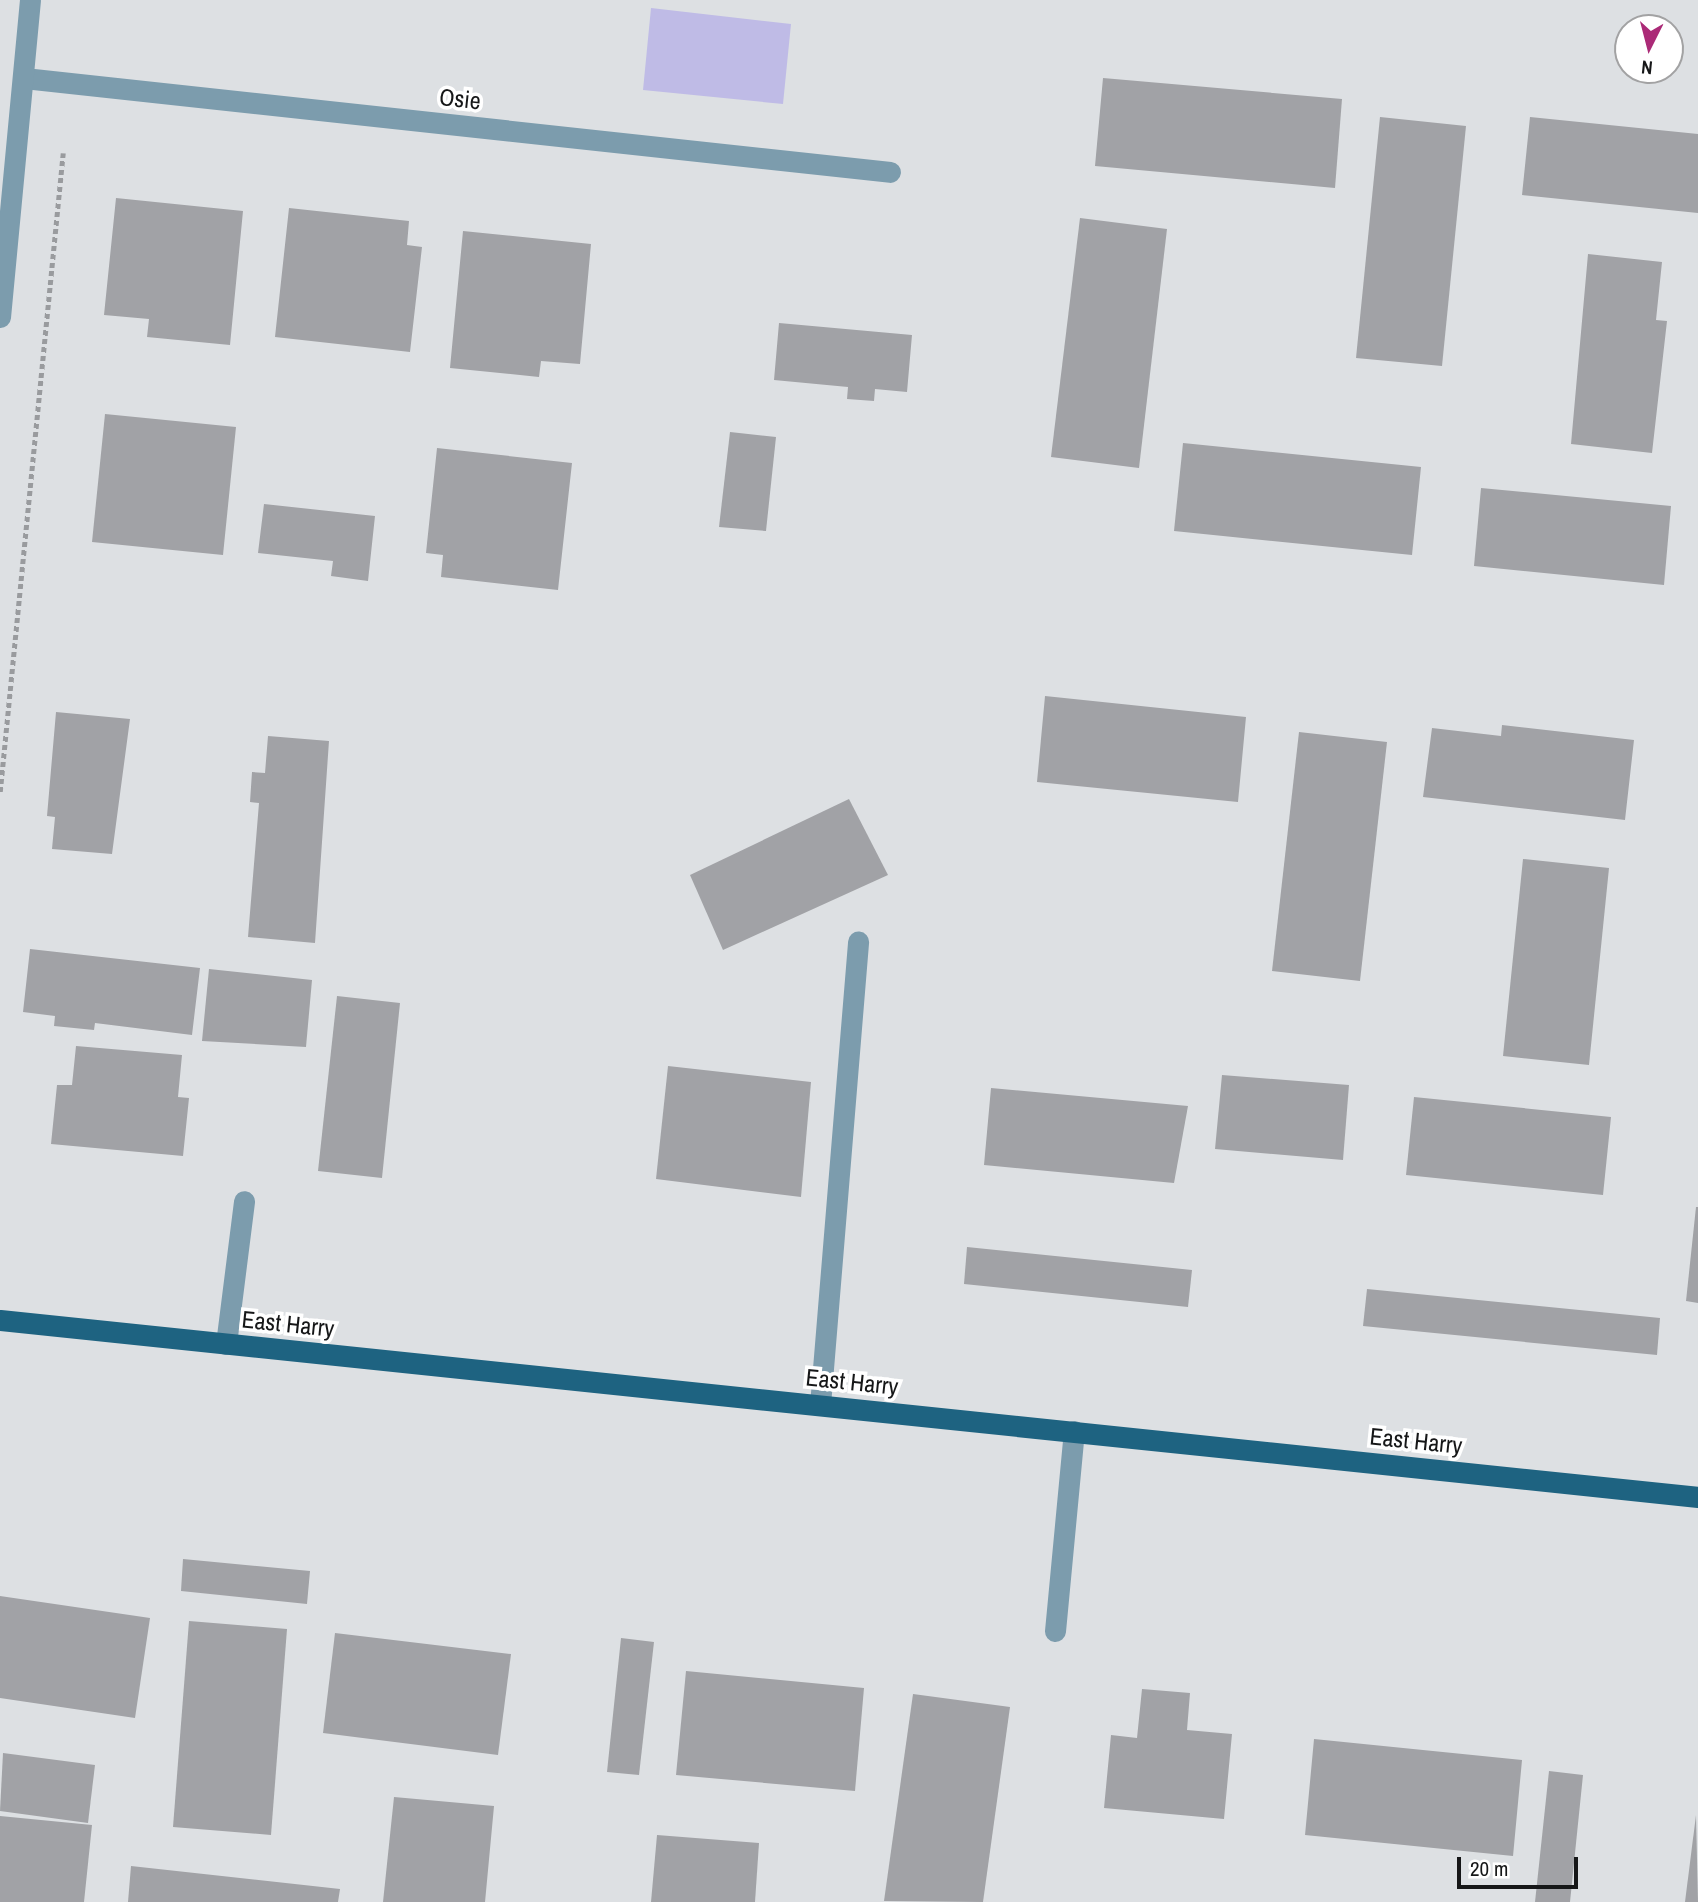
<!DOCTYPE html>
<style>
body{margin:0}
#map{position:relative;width:1698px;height:1902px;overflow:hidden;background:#dde0e3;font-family:"Archivo Narrow",sans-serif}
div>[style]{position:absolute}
.green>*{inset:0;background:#bfbbe6}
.building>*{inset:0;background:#a1a2a6}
.path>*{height:4.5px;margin-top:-2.25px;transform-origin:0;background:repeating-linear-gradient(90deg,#999b9e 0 5px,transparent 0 8.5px)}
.minor>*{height:21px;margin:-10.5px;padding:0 10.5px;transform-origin:10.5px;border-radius:10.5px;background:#7c9cad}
.major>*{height:21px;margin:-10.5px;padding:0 10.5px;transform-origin:10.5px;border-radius:10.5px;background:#1e6381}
span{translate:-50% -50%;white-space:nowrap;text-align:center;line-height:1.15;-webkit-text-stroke:7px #fff;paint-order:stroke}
.street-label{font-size:24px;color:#161718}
.north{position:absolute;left:1614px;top:14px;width:70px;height:70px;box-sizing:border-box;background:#fff;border:2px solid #a2a2a3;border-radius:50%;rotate:186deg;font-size:19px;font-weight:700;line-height:28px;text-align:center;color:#161718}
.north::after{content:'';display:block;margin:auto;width:24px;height:32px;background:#ab2a77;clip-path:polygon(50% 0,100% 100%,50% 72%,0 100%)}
.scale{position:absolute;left:1457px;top:1857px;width:121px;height:32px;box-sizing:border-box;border:4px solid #161718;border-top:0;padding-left:9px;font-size:21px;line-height:24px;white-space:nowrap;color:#161718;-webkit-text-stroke:5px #fff;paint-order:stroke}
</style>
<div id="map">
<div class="green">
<div style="clip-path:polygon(651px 8px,791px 24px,783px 104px,643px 90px)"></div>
</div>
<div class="building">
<div style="clip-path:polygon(1103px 78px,1342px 99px,1335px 188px,1095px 166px)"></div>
<div style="clip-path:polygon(1380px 117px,1466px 126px,1442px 366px,1356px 358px)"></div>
<div style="clip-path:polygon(1530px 117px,1698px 134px,1698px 213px,1522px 195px)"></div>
<div style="clip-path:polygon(116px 198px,243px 211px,230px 345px,147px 337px,149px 319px,104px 315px)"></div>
<div style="clip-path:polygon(289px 208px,409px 221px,407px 245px,422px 247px,410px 352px,275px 337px)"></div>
<div style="clip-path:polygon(1080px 218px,1167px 229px,1139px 468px,1051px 457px)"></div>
<div style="clip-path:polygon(463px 231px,591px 244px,580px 364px,541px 361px,539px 377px,450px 368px)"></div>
<div style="clip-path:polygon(1588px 254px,1662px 262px,1656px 320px,1667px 321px,1652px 453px,1571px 444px)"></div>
<div style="clip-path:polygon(779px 323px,912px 335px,907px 392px,875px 389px,874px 401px,847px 399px,848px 387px,774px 380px)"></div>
<div style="clip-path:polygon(105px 414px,236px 427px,223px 555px,92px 542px)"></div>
<div style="clip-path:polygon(730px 432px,776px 437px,766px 531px,719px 527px)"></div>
<div style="clip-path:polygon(1183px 443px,1421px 467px,1412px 555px,1174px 531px)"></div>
<div style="clip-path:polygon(437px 448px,572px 463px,558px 590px,441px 577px,443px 555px,426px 553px)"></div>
<div style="clip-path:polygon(1481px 488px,1671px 506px,1664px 585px,1474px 566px)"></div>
<div style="clip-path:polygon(264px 504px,375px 516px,368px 581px,331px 576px,333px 561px,258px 553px)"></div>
<div style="clip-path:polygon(1045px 696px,1246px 717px,1238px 802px,1037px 782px)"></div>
<div style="clip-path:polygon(56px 712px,130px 719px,112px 854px,52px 849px,55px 817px,47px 816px)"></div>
<div style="clip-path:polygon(1502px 725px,1634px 740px,1625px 820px,1423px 797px,1432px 728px,1501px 736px)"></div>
<div style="clip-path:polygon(1299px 732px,1387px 742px,1360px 981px,1272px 971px)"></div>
<div style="clip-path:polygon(268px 736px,329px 741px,315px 943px,248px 937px,259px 803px,250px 802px,252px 772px,265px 773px)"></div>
<div style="clip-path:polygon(849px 799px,888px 875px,723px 950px,690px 875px)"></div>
<div style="clip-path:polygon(1523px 859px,1609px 868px,1589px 1065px,1503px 1056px)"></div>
<div style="clip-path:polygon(30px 949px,200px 968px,192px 1035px,95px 1023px,94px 1030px,54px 1026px,55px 1016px,23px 1012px)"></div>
<div style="clip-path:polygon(209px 969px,312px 980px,306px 1047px,202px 1041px)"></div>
<div style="clip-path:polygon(337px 996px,400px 1003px,382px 1178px,318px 1171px)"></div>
<div style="clip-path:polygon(76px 1046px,182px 1055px,178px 1097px,189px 1098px,183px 1156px,51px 1144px,57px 1085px,72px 1085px)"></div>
<div style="clip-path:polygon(668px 1066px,811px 1082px,801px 1197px,656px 1179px)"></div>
<div style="clip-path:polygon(1222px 1075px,1349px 1085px,1343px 1160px,1215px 1149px)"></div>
<div style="clip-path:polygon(991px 1088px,1188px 1106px,1174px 1183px,984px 1165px)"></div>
<div style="clip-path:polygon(1414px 1097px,1611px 1117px,1603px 1195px,1406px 1175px)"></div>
<div style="clip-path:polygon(1696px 1207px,1698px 1207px,1698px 1303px,1686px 1301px)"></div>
<div style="clip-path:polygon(967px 1247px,1192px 1270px,1188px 1307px,964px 1284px)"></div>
<div style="clip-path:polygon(1367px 1289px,1660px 1318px,1657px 1355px,1363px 1326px)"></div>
<div style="clip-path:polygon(183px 1559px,310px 1571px,307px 1604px,181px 1591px)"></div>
<div style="clip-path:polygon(0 1596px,150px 1618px,135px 1718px,0 1698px)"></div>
<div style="clip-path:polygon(189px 1621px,287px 1629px,271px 1835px,173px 1827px)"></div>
<div style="clip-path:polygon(335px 1633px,511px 1654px,498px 1755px,323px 1733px)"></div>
<div style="clip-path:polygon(621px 1638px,654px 1642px,639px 1775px,607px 1772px)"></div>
<div style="clip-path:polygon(686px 1671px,864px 1688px,855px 1791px,676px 1775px)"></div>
<div style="clip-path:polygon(1142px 1689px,1190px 1693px,1187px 1730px,1232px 1734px,1224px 1819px,1104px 1808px,1111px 1735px,1137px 1738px)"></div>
<div style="clip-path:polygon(913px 1694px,1010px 1707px,983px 1902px,884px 1901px)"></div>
<div style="clip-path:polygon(1314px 1739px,1522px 1760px,1513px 1856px,1305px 1835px)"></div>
<div style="clip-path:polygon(3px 1753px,95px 1765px,88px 1823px,0 1811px)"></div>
<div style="clip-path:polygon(1549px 1771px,1583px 1775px,1570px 1902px,1535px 1902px)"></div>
<div style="clip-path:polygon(394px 1797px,494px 1806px,485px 1902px,383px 1902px)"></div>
<div style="clip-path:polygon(1696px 1815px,1698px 1902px,1685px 1902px)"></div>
<div style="clip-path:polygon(0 1816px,92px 1825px,84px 1902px,0 1902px)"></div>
<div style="clip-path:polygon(657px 1835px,759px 1843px,755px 1902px,651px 1902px)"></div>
<div style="clip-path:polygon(131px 1866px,340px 1889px,338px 1902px,128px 1902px)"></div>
</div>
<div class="path">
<div style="left:0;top:792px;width:642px;rotate:-84.37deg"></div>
</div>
<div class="minor">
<div style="left:24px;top:78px;width:871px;rotate:6.19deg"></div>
<div style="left:0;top:317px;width:318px;rotate:-84.6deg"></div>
<div style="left:226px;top:1344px;width:144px;rotate:-82.8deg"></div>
<div style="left:820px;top:1405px;width:465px;rotate:-85.3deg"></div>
<div style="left:1055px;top:1631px;width:201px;rotate:-84.6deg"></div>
</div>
<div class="major">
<div style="left:0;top:1320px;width:1707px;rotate:5.95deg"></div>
</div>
<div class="street-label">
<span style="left:460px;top:99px;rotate:6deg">Osie</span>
<span style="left:288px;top:1324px;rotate:6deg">East Harry</span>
<span style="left:852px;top:1382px;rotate:6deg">East Harry</span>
<span style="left:1416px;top:1441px;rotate:6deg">East Harry</span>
</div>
<div class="north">N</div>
<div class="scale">20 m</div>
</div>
